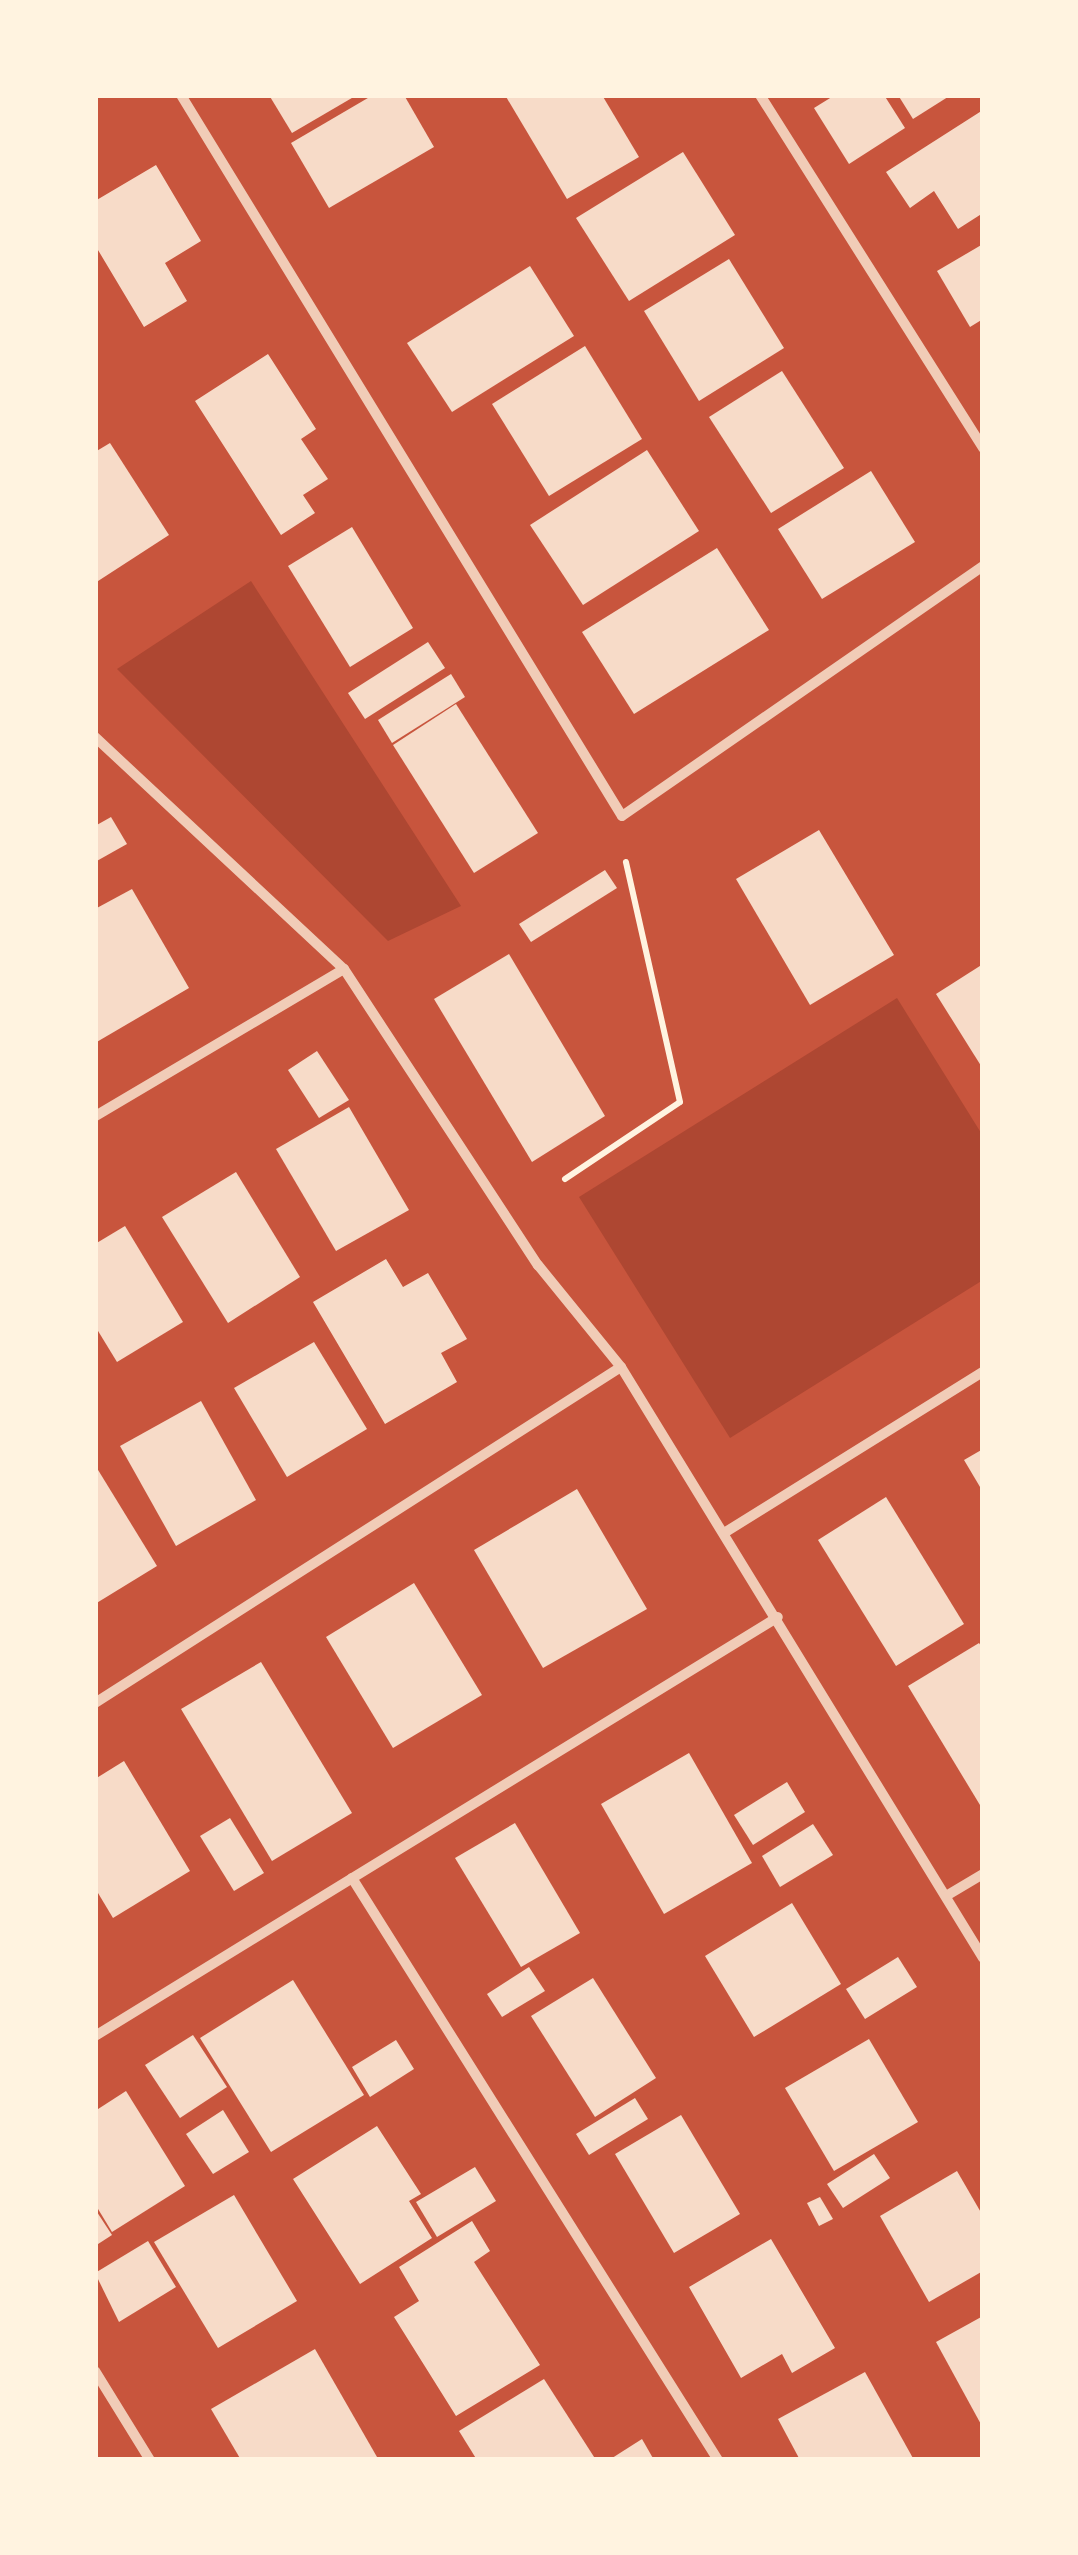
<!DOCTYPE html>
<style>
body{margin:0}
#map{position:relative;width:1078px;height:2555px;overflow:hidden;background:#c8553d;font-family:Montserrat,sans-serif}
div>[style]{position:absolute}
.green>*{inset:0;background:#ae4732}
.building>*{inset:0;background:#f7dbc8}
.path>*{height:6px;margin:-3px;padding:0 3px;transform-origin:3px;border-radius:3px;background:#fff3e0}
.minor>*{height:10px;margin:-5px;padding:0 5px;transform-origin:5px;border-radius:5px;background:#f1ccb7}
span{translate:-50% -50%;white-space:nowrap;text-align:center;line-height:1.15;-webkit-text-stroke:10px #fff3e0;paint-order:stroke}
.frame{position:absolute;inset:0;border:98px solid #fff3e0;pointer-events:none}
</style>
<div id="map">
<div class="green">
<div style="clip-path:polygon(251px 581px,461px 906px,388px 941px,117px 669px)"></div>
<div style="clip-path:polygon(897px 998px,983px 1136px,983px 1280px,730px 1438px,579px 1197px)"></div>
</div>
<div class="building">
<div style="clip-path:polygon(269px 95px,357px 95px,292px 133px)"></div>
<div style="clip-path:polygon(373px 95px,404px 95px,434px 147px,329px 208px,291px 143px)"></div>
<div style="clip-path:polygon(505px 95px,602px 95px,639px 157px,567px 199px)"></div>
<div style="clip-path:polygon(835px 95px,884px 95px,905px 128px,849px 164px,814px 108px)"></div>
<div style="clip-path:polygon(898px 95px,951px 95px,913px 119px)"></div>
<div style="clip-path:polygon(983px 110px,983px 213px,958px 229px,934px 191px,910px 208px,886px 172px)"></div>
<div style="clip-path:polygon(683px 152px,735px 235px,629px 301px,576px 218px)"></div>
<div style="clip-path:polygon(156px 165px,201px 241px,165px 263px,187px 301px,144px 327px,95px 245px,95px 201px)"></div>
<div style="clip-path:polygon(983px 244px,983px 319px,970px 327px,937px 271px)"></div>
<div style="clip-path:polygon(729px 259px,784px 348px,699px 401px,644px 311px)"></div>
<div style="clip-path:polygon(530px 266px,574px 336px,452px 412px,407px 343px)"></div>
<div style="clip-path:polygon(585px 346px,642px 439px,549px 496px,492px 404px)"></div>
<div style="clip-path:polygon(268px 354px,316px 429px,301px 439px,328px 479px,303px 495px,315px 513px,281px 535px,195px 401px)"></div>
<div style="clip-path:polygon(782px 371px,844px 468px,771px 513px,709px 417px)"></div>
<div style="clip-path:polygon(110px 443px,169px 535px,95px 583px,95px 452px)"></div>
<div style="clip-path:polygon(647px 450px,699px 531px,583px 605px,530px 525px)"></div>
<div style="clip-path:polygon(871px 471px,915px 542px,822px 599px,778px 529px)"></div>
<div style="clip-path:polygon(352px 527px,413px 628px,350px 667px,288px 566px)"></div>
<div style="clip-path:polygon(717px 548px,769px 630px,634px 714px,582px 632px)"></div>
<div style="clip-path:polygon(428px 642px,445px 668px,365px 719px,348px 693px)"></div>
<div style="clip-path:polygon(451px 674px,465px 697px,392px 743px,378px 720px)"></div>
<div style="clip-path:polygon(456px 704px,538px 833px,474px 873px,393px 745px)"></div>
<div style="clip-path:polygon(111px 817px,127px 844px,95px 862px,95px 826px)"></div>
<div style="clip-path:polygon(819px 830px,894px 955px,810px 1005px,736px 879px)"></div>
<div style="clip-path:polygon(605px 870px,617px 888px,531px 942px,519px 924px)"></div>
<div style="clip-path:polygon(132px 889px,189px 988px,95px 1043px,95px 909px)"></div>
<div style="clip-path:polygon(509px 954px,605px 1116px,532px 1162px,434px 999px)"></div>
<div style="clip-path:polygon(983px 964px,983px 1069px,936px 994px)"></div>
<div style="clip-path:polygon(317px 1051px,349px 1100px,319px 1118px,288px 1070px)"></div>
<div style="clip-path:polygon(349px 1107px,409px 1210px,336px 1251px,276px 1149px)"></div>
<div style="clip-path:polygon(236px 1172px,300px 1277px,228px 1323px,162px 1217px)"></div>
<div style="clip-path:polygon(125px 1226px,183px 1322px,117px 1362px,95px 1326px,95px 1244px)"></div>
<div style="clip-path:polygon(386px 1259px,403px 1287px,428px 1273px,467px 1339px,441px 1353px,457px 1382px,385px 1424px,313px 1302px)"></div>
<div style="clip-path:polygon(314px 1342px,367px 1429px,287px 1477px,234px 1388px)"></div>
<div style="clip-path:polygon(201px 1401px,256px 1500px,176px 1546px,120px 1446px)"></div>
<div style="clip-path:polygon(983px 1449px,983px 1492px,964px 1460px)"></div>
<div style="clip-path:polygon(95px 1465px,157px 1566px,95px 1604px)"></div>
<div style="clip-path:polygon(577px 1489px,647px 1609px,543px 1668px,474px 1550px)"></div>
<div style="clip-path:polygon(886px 1497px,964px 1624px,896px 1666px,818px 1540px)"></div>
<div style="clip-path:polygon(414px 1583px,482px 1695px,393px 1748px,326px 1637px)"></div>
<div style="clip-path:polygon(979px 1643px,983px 1649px,980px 1805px,908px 1686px)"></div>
<div style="clip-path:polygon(261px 1662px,352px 1813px,272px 1861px,181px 1709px)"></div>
<div style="clip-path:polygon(689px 1753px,752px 1863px,664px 1914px,601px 1804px)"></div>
<div style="clip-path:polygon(124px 1761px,190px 1871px,113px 1918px,95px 1888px,95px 1779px)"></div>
<div style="clip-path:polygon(787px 1782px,805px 1812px,753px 1845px,734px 1815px)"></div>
<div style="clip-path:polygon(230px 1818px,264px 1873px,234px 1891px,200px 1836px)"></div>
<div style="clip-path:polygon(515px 1823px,580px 1933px,521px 1967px,455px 1858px)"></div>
<div style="clip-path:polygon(813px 1824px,833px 1855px,780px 1887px,762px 1856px)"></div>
<div style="clip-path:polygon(792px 1903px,841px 1984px,754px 2037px,705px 1956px)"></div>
<div style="clip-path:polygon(898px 1957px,917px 1987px,865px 2019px,846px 1989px)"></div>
<div style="clip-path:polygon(529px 1967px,545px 1991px,502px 2017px,487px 1994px)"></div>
<div style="clip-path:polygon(593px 1978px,656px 2078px,595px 2117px,531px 2016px)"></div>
<div style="clip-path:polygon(293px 1980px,364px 2095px,271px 2152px,200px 2038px)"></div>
<div style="clip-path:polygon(193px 2035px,227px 2087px,180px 2118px,145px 2065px)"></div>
<div style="clip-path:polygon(869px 2039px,918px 2122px,834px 2171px,785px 2088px)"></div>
<div style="clip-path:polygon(396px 2040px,414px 2069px,370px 2097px,352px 2067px)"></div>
<div style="clip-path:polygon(126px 2091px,185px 2186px,112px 2232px,95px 2204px,95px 2111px)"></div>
<div style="clip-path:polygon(635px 2098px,648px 2119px,589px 2155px,576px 2134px)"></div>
<div style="clip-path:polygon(223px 2110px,249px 2152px,213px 2174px,186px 2134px)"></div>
<div style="clip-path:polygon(681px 2115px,740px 2214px,674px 2253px,615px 2154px)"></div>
<div style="clip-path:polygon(377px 2126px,421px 2194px,409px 2201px,432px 2238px,360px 2284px,293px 2179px)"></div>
<div style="clip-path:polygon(874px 2154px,890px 2178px,843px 2208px,827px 2184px)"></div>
<div style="clip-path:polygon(475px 2167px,496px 2201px,437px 2237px,416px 2202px)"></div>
<div style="clip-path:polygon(957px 2171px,983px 2216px,983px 2271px,929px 2302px,880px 2216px)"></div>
<div style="clip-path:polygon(234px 2195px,297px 2301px,218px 2348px,154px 2242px)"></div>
<div style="clip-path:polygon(820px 2197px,833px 2219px,819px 2226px,807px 2203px)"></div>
<div style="clip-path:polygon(95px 2209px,112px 2235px,95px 2246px)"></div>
<div style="clip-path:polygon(472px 2221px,490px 2251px,474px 2262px,540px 2365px,456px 2416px,394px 2317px,419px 2301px,399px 2267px)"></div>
<div style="clip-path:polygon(771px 2239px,835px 2348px,792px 2373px,782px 2354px,741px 2378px,689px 2287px)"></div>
<div style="clip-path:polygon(148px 2241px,176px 2287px,119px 2322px,95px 2273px)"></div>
<div style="clip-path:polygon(983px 2316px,983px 2428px,936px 2342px)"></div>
<div style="clip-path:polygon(315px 2349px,377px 2457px,241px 2460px,211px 2409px)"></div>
<div style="clip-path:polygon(865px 2372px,914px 2460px,800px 2460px,778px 2419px)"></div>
<div style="clip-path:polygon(544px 2379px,596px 2460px,477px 2460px,459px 2431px)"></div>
<div style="clip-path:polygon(642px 2439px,654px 2460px,609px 2460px)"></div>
</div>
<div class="path">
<div style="left:565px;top:1179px;width:138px;rotate:-33.8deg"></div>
<div style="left:680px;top:1102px;width:246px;rotate:-102.7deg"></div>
</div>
<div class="minor">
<div style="left:181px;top:95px;width:845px;rotate:58.55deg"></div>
<div style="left:622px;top:816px;width:439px;rotate:-34.7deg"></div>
<div style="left:760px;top:95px;width:418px;rotate:57.7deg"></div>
<div style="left:95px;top:737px;width:340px;rotate:43deg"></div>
<div style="left:344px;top:969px;width:289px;rotate:149.4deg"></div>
<div style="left:344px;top:969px;width:354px;rotate:56.8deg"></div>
<div style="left:538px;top:1265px;width:132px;rotate:50.9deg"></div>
<div style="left:621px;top:1367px;width:693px;rotate:58.51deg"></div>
<div style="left:724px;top:1533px;width:305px;rotate:-31.9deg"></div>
<div style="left:95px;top:1703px;width:624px;rotate:-32.57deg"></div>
<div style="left:352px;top:1878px;width:688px;rotate:57.84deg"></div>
<div style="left:946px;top:1896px;width:43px;rotate:-30.7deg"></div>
<div style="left:95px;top:2036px;width:801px;rotate:-31.53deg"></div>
<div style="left:95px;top:2371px;width:105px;rotate:58.3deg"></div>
</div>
<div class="frame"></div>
</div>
